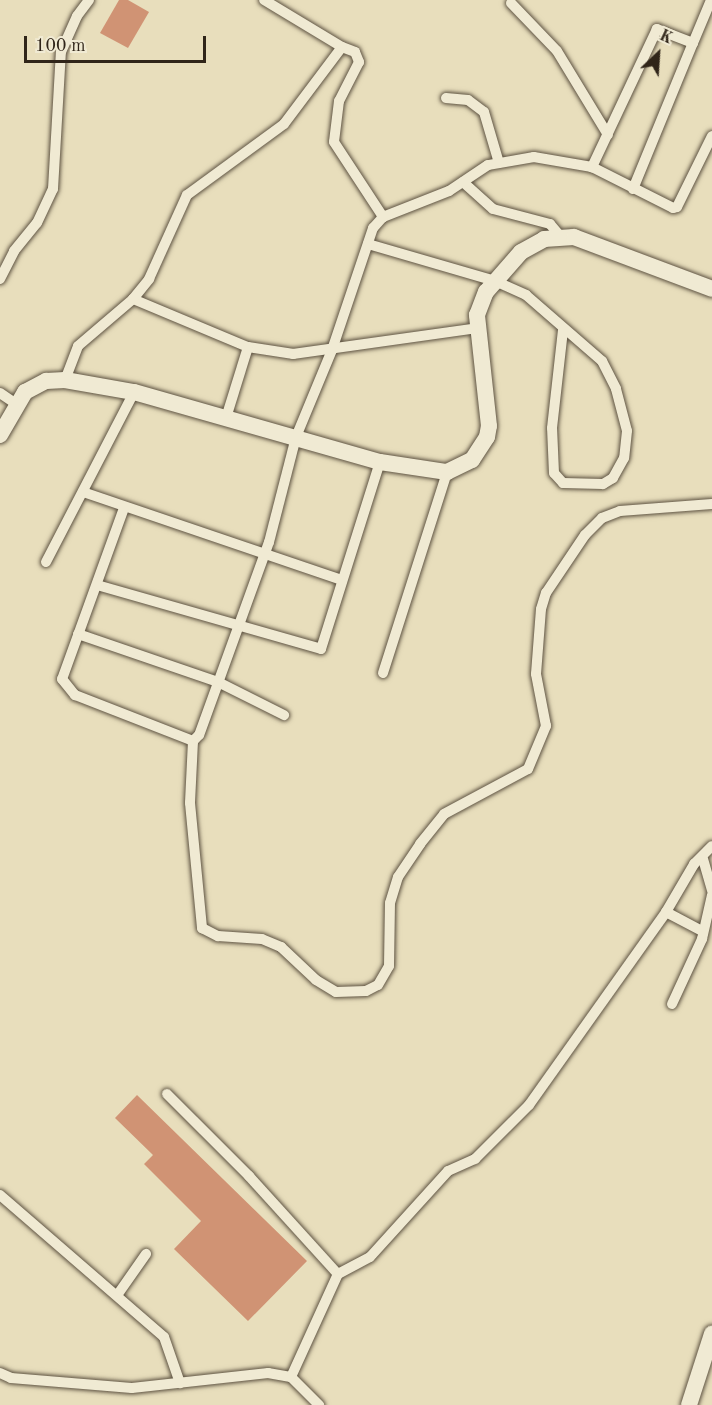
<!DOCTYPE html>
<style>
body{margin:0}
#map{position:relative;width:712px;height:1405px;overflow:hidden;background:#e8debc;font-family:"Old Standard TT",serif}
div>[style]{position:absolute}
.building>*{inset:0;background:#d09374}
.roads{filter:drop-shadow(0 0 2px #5e5342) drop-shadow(0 0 2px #5e5342)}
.street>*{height:10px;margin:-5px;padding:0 5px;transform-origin:5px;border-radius:5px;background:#f0ead3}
.secondary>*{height:16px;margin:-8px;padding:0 8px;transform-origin:8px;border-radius:8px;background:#f0ead3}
span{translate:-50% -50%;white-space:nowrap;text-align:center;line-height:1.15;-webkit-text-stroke:4.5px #f0ead3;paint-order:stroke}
.north{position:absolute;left:628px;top:24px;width:60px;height:60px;-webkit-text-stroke:4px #f0ead3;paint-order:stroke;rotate:25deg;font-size:16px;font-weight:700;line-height:24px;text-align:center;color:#302519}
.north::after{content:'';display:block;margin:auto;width:21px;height:27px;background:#302519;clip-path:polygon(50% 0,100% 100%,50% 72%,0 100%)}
.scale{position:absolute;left:24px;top:36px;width:182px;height:27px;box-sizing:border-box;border:3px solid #302519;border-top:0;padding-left:8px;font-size:18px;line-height:21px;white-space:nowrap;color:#302519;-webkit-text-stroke:4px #f0ead3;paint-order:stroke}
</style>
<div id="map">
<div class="building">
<div style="clip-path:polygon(119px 0,128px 0,149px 12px,128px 48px,100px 33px)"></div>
<div style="clip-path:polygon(137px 1095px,307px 1261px,248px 1321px,174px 1249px,201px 1221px,144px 1164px,153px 1155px,115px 1118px)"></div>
</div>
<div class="roads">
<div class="street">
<div style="left:711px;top:0;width:47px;rotate:112.7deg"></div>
<div style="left:693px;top:43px;width:39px;rotate:-159deg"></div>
<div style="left:657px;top:29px;width:153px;rotate:115.2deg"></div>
<div style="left:592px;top:167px;width:59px;rotate:-170.2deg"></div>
<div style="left:534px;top:157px;width:47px;rotate:170.1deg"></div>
<div style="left:488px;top:165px;width:47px;rotate:146.3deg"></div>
<div style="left:449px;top:191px;width:71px;rotate:158.5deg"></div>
<div style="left:383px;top:217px;width:15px;rotate:132deg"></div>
<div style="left:373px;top:228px;width:129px;rotate:108.6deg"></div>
<div style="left:332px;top:350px;width:94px;rotate:112.5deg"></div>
<div style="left:296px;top:437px;width:108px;rotate:104.4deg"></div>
<div style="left:269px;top:542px;width:205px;rotate:109.9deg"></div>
<div style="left:199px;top:735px;width:8px;rotate:135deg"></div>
<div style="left:193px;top:741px;width:62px;rotate:92.8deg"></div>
<div style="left:190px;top:803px;width:126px;rotate:84.5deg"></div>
<div style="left:202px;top:928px;width:18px;rotate:27deg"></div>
<div style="left:218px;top:936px;width:44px;rotate:3.9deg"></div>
<div style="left:262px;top:939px;width:21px;rotate:23deg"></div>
<div style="left:281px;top:947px;width:48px;rotate:43.3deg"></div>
<div style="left:316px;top:980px;width:23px;rotate:31deg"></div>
<div style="left:336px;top:992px;width:30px;rotate:-2deg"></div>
<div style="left:366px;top:991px;width:13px;rotate:-27deg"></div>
<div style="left:378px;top:985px;width:22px;rotate:-60deg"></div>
<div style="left:389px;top:966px;width:63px;rotate:-89.1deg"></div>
<div style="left:390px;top:903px;width:27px;rotate:-73deg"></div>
<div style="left:398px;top:877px;width:40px;rotate:-56deg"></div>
<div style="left:420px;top:844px;width:38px;rotate:-51deg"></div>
<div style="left:444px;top:814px;width:95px;rotate:-28.2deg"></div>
<div style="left:528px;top:769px;width:47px;rotate:-67.3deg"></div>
<div style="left:546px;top:726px;width:53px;rotate:-100.9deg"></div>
<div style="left:536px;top:674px;width:65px;rotate:-85.6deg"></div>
<div style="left:541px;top:609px;width:17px;rotate:-73deg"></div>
<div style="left:546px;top:593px;width:70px;rotate:-56.1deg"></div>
<div style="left:585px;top:535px;width:24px;rotate:-45deg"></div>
<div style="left:602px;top:518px;width:19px;rotate:-21deg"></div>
<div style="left:620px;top:511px;width:92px;rotate:-4.4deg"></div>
<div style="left:511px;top:3px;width:66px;rotate:46.2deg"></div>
<div style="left:557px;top:51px;width:98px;rotate:58.7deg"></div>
<div style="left:342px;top:47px;width:14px;rotate:21deg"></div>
<div style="left:355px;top:52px;width:11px;rotate:68deg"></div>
<div style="left:359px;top:62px;width:44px;rotate:117.1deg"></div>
<div style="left:339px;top:101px;width:41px;rotate:97deg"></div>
<div style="left:334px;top:142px;width:90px;rotate:56.8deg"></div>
<div style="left:446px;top:98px;width:22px;rotate:5deg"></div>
<div style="left:468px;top:100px;width:20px;rotate:37deg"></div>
<div style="left:484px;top:112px;width:53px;rotate:73.6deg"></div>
<div style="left:592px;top:167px;width:91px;rotate:26.8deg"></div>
<div style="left:673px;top:208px;width:4px;rotate:-14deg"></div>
<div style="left:677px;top:207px;width:79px;rotate:-63.8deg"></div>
<div style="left:463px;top:182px;width:40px;rotate:42deg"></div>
<div style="left:493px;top:209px;width:59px;rotate:14.7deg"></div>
<div style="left:550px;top:224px;width:17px;rotate:50deg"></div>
<div style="left:633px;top:189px;width:158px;rotate:-67.7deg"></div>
<div style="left:368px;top:244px;width:132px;rotate:16.2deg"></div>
<div style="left:495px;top:281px;width:34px;rotate:24deg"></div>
<div style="left:526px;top:295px;width:101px;rotate:41deg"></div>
<div style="left:602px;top:361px;width:31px;rotate:63deg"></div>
<div style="left:616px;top:389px;width:43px;rotate:75.3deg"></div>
<div style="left:627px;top:431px;width:27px;rotate:96deg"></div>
<div style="left:624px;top:458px;width:23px;rotate:119deg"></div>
<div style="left:613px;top:478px;width:12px;rotate:149deg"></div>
<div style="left:603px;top:484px;width:40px;rotate:-178.6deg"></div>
<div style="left:563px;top:483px;width:13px;rotate:-132deg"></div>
<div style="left:554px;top:473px;width:45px;rotate:-92.5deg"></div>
<div style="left:552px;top:428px;width:99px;rotate:-83.6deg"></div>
<div style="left:0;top:279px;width:31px;rotate:-63deg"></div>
<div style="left:14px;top:251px;width:36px;rotate:-51deg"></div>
<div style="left:37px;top:223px;width:38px;rotate:-65deg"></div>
<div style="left:53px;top:189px;width:137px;rotate:-86.7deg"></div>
<div style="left:61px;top:52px;width:39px;rotate:-66deg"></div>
<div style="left:77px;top:16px;width:20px;rotate:-53deg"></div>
<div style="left:133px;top:299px;width:125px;rotate:22.7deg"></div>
<div style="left:248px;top:347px;width:46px;rotate:8.8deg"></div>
<div style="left:293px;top:354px;width:186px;rotate:-8deg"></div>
<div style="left:65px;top:380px;width:36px;rotate:-69deg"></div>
<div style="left:78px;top:346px;width:72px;rotate:-40.5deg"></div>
<div style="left:133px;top:299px;width:26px;rotate:-51deg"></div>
<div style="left:149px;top:279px;width:92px;rotate:-65.7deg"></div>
<div style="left:187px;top:195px;width:120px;rotate:-36.2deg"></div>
<div style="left:284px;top:124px;width:96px;rotate:-53deg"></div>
<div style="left:342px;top:47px;width:91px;rotate:-148.9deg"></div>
<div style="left:0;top:393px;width:18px;rotate:34deg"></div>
<div style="left:226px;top:418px;width:74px;rotate:-72.8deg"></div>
<div style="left:83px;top:492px;width:273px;rotate:18.8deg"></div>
<div style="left:124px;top:508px;width:182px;rotate:109.9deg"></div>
<div style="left:62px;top:679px;width:21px;rotate:51deg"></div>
<div style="left:75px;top:695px;width:127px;rotate:21.3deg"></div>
<div style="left:46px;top:562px;width:191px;rotate:-62.6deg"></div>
<div style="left:97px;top:585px;width:233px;rotate:15.9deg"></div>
<div style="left:321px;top:649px;width:196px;rotate:-72.5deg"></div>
<div style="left:78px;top:634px;width:148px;rotate:18.9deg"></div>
<div style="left:218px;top:682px;width:74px;rotate:26.6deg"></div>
<div style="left:383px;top:673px;width:211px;rotate:-72.3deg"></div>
<div style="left:703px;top:859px;width:33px;rotate:74deg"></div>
<div style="left:666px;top:912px;width:41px;rotate:27.8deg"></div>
<div style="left:672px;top:1004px;width:72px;rotate:-65.2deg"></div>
<div style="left:702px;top:939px;width:45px;rotate:-77.2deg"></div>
<div style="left:167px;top:1094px;width:116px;rotate:45deg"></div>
<div style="left:249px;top:1176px;width:132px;rotate:47.8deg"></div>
<div style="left:0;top:1195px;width:217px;rotate:40.9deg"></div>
<div style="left:164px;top:1337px;width:49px;rotate:70.8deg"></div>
<div style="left:118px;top:1294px;width:49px;rotate:-55deg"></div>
<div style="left:0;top:1373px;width:12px;rotate:24deg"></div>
<div style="left:11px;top:1378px;width:121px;rotate:4.7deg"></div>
<div style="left:132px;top:1388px;width:137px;rotate:-6.3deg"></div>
<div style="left:268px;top:1373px;width:23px;rotate:10deg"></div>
<div style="left:291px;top:1377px;width:40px;rotate:45deg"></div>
<div style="left:291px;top:1377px;width:113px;rotate:-65.5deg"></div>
<div style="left:338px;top:1274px;width:36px;rotate:-28deg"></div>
<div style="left:370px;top:1257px;width:116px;rotate:-47.8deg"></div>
<div style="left:448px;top:1171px;width:30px;rotate:-24deg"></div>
<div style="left:475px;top:1159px;width:76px;rotate:-45deg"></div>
<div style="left:529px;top:1105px;width:237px;rotate:-54.6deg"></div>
<div style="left:666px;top:912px;width:56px;rotate:-59.7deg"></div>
<div style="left:694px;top:864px;width:25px;rotate:-45deg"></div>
</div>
<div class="secondary">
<div style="left:0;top:435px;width:50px;rotate:-59.8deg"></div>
<div style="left:25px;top:392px;width:24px;rotate:-28deg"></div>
<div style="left:46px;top:381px;width:19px;rotate:-3deg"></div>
<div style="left:65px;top:380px;width:70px;rotate:9.9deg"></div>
<div style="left:134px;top:392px;width:256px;rotate:15.9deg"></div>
<div style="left:380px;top:462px;width:68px;rotate:8.5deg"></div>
<div style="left:447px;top:472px;width:28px;rotate:-26deg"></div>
<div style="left:472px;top:460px;width:27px;rotate:-57deg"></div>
<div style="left:487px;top:437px;width:11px;rotate:-80deg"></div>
<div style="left:489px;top:426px;width:112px;rotate:-96.2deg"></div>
<div style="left:477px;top:315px;width:25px;rotate:-69deg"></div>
<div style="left:486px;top:292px;width:53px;rotate:-48.8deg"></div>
<div style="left:521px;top:252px;width:26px;rotate:-29deg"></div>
<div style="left:544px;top:239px;width:30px;rotate:-4deg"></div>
<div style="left:574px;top:237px;width:147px;rotate:20.6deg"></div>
<div style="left:689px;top:1405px;width:75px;rotate:-72.1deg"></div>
</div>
</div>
<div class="north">K</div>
<div class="scale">100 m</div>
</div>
